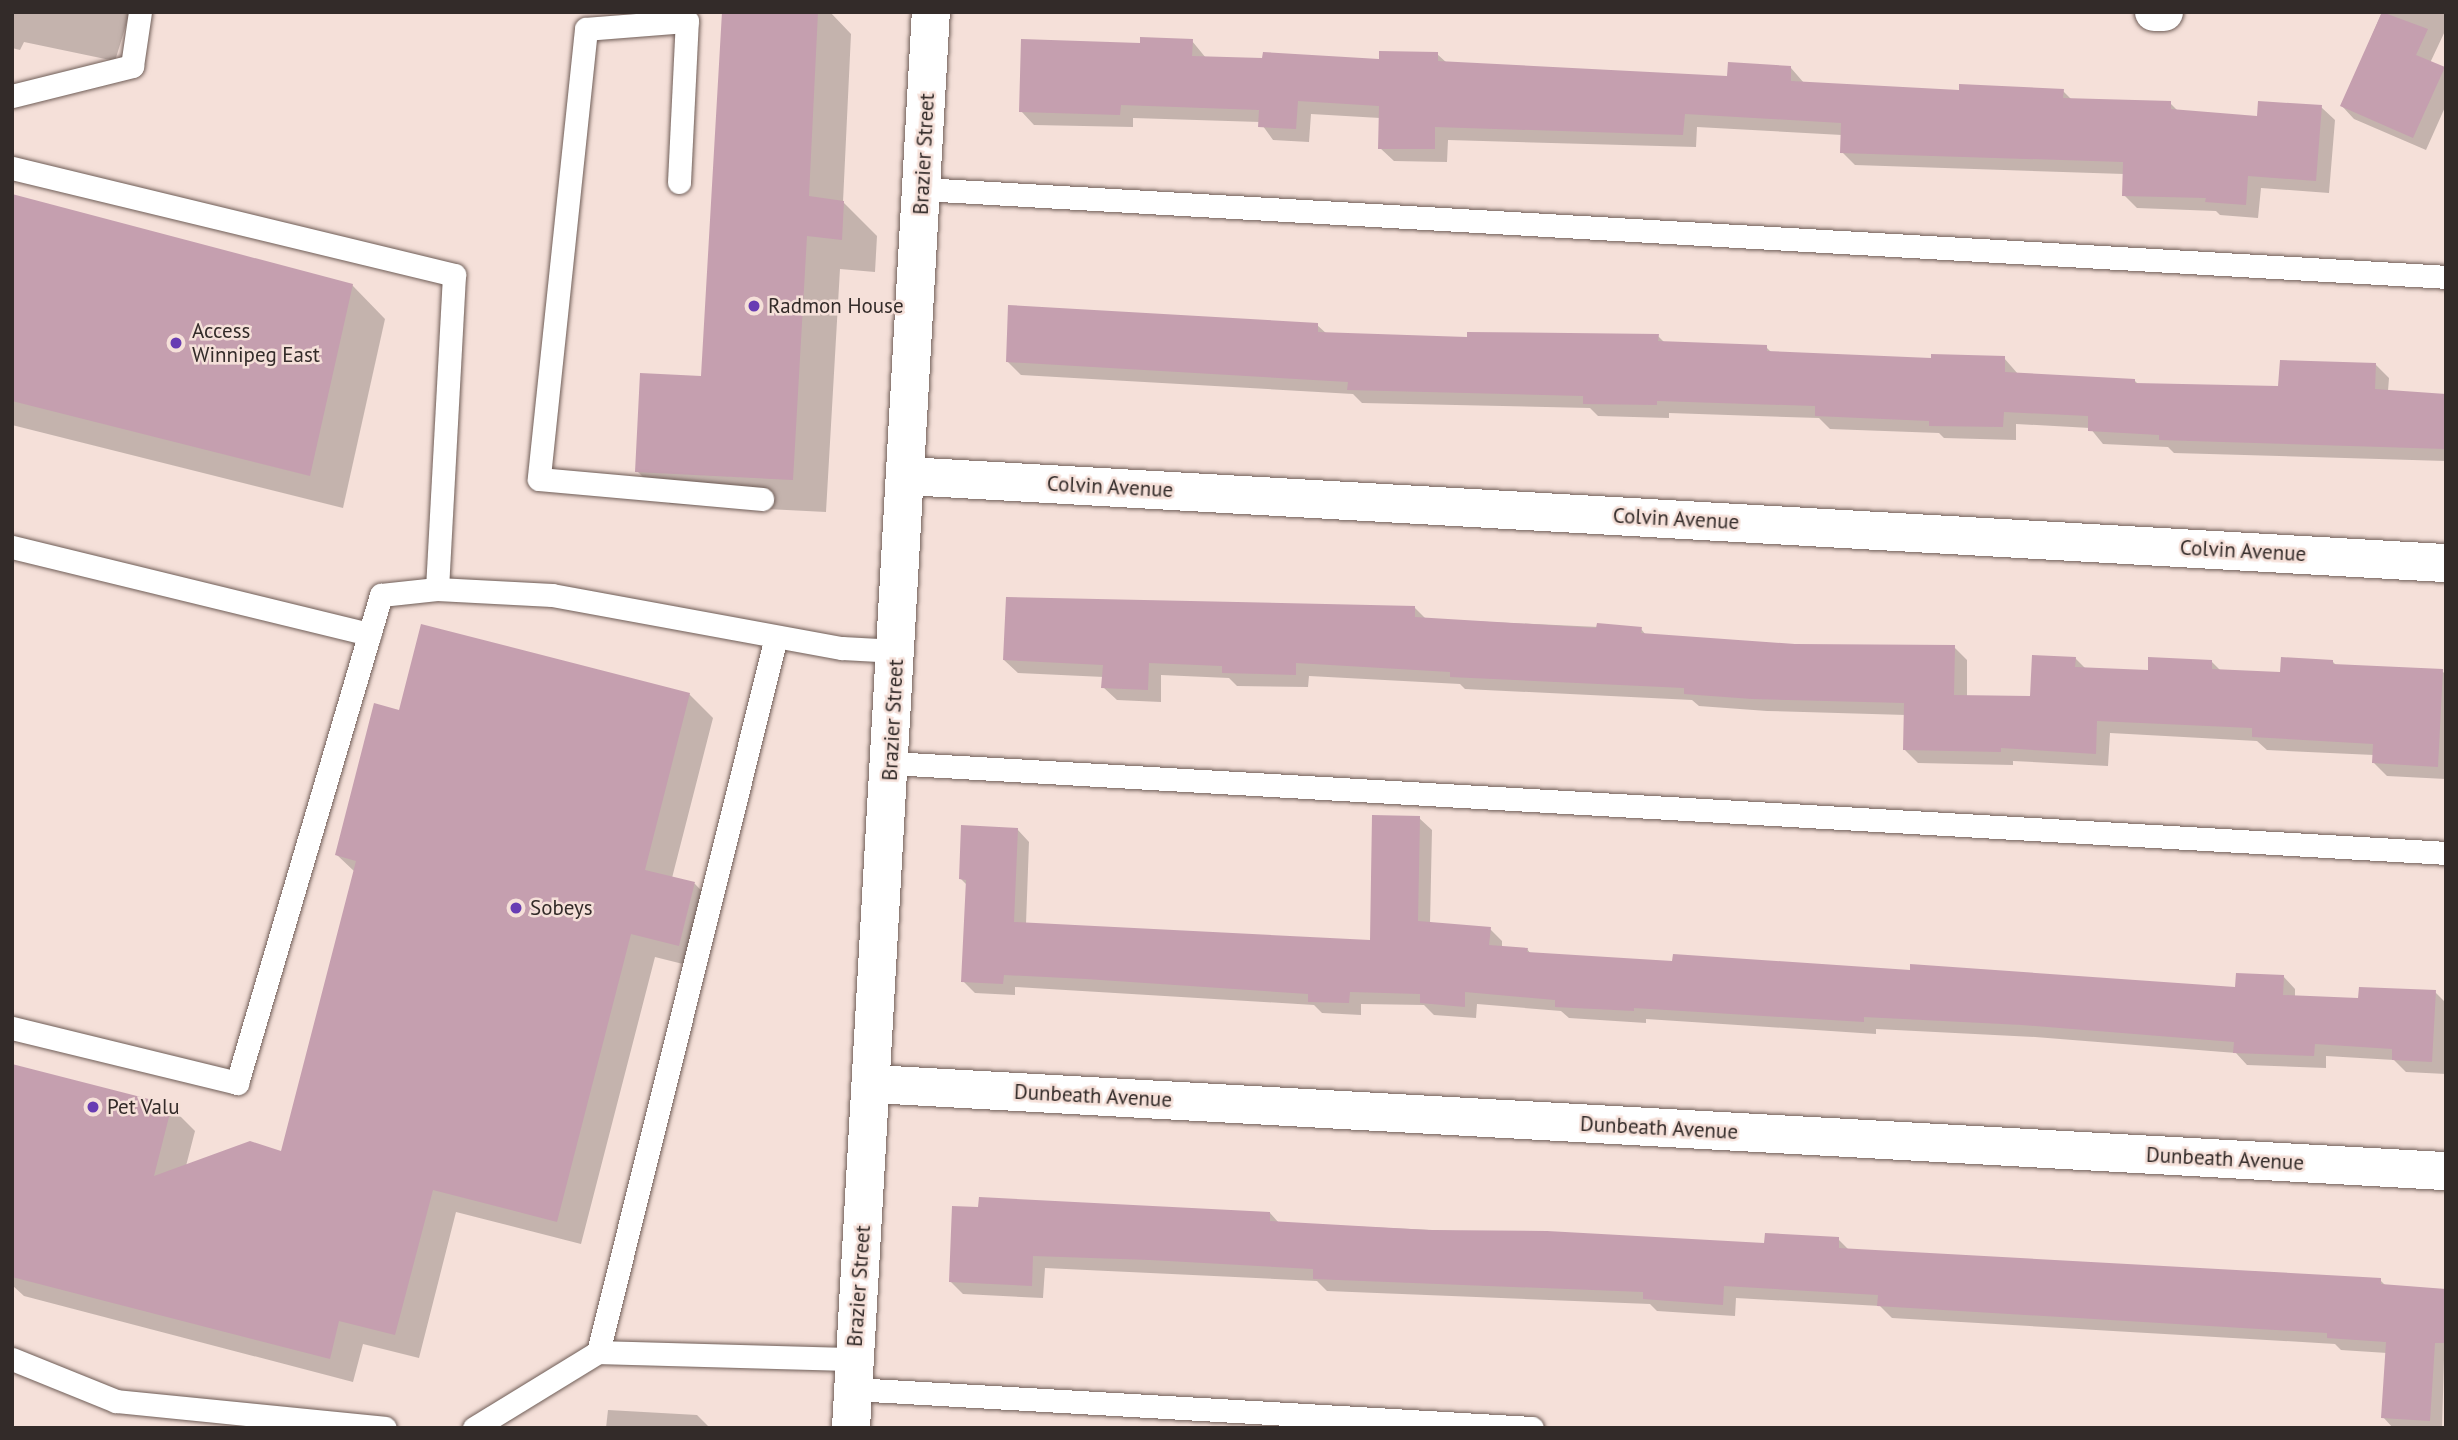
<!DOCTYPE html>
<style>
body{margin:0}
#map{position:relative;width:2458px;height:1440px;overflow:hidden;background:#f5e0d9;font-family:"PT Sans",sans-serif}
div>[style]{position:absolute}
.shadow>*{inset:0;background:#0003}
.building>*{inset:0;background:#c59faf}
.roads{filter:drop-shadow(0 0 2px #6f5d57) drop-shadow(0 0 2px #6f5d57)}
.service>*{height:23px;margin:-11.5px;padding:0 11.5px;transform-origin:11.5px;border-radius:11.5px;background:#fff}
.minor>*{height:38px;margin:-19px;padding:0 19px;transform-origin:19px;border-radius:19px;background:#fff}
.dots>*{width:19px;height:19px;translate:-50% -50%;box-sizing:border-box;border:4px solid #f5e0d9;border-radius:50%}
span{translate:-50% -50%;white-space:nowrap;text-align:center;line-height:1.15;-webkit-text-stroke:5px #f5e0d9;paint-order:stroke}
.street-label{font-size:21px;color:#332b29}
.poi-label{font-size:21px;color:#332b29}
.left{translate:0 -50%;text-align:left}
.frame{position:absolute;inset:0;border:14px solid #332b29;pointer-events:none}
</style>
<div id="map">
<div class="shadow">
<div style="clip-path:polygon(12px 12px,130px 12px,115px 61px,24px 42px,20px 50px,12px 48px)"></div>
<div style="clip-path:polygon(766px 12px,830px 12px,851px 34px,843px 202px,877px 236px,875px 272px,840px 269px,826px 512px,670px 504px,637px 471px,702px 378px)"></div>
<div style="clip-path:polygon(2382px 12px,2446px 12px,2446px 29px,2430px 63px,2446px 71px,2446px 105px,2426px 150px,2354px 119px,2342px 106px)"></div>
<div style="clip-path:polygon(1192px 41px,1206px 58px,1381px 61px,1437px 54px,1447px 63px,1728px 78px,1791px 68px,1804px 83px,1960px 92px,2063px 91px,2072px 100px,2170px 103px,2179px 112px,2258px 118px,2321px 107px,2335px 120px,2329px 193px,2261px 188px,2258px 218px,2220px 215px,2216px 211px,2137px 208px,2124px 195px,2124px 174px,1855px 165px,1842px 152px,1842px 135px,1697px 127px,1696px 147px,1448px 140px,1447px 162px,1394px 161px,1380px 148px,1380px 118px,1311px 114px,1309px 142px,1273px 140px,1260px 122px,1133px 118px,1133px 127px,1034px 125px,1021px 111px,1142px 45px)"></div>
<div style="clip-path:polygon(12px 196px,352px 285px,385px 319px,343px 508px,12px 425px)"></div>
<div style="clip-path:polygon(1317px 325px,1327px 334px,1468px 339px,1658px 336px,1665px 343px,1766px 347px,1772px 353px,1933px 360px,2004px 358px,2018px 374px,2134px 380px,2139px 385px,2280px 388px,2376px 365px,2389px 378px,2388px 391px,2446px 395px,2446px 461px,2174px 453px,2168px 447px,2103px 444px,2090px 428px,2016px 424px,2016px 440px,1944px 438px,1939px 433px,1830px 429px,1819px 418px,1669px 413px,1669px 418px,1598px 416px,1590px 408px,1362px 403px,1353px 394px,1021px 375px,1007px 361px)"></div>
<div style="clip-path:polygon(1415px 608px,1426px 619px,1641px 629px,1646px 635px,1795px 646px,1954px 647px,1967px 660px,1967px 697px,2032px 698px,2075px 658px,2086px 669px,2149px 672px,2211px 661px,2221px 671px,2282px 674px,2332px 661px,2337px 666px,2442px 671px,2446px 675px,2446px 779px,2387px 776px,2374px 763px,2374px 755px,2267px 750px,2257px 741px,2110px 733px,2108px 766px,2013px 761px,2013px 765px,1918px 763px,1905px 750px,1906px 715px,1767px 711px,1699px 706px,1692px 700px,1465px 689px,1460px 684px,1309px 676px,1308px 687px,1237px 686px,1229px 678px,1161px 675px,1161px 702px,1117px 700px,1103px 687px,1104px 677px,1018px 673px,1004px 660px)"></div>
<div style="clip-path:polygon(689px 694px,713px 718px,672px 878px,695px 884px,718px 908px,703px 969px,655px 957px,581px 1244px,456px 1212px,419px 1358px,363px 1344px,353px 1382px,24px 1296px,12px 1285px,12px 1065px,171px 1107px,195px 1131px,186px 1166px,282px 1153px,355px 872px,337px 855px,400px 712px)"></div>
<div style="clip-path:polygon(1419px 818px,1432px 830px,1430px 924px,1490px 929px,1502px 941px,1502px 947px,1527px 949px,1531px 954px,1674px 962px,2237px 989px,2283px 976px,2295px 989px,2295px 997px,2360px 1000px,2435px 992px,2446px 1003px,2446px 1074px,2406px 1072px,2394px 1060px,2326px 1056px,2326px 1068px,2247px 1065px,2236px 1053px,2035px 1037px,1876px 1029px,1876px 1034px,1646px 1019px,1646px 1023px,1569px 1018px,1561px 1011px,1477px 1004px,1476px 1018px,1434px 1015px,1424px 1005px,1361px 1004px,1361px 1015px,1322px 1013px,1314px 1005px,1015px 987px,1015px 995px,975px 993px,963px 981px,967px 885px,961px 879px,1017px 829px,1029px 842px,1026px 924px,1371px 942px)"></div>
<div style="clip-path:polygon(954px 1208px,1270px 1213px,1279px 1223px,1765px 1245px,1838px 1239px,1850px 1251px,2380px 1280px,2387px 1287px,2446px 1292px,2442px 1428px,2393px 1428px,2383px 1417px,2387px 1353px,2341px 1350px,2335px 1344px,1892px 1318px,1880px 1306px,1736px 1298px,1735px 1316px,1657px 1311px,1650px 1304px,1327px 1291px,1317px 1281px,1045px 1268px,1043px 1298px,963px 1294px,950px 1281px)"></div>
<div style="clip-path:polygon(608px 1410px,697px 1415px,710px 1428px,606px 1428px)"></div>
</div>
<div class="building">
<div style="clip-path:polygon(722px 12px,818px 12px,809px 196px,844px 201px,842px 240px,807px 236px,793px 480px,635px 472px,640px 373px,701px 376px)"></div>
<div style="clip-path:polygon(2382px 12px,2428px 29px,2416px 55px,2445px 67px,2413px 138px,2340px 106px)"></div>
<div style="clip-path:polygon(1140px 37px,1193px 39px,1192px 56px,1262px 58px,1263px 52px,1379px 59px,1379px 51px,1438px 52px,1438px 61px,1727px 76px,1728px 62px,1791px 66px,1791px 81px,1959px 90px,1959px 84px,2064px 89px,2063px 98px,2171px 101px,2171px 109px,2257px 116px,2258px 101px,2322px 105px,2316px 181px,2248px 176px,2246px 205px,2205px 202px,2206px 198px,2122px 196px,2123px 162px,1840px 153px,1841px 123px,1685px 114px,1683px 135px,1435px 127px,1435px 149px,1378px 149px,1379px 106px,1298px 101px,1296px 129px,1258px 127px,1259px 110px,1121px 105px,1120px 115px,1019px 112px,1021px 39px,1140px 43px)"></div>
<div style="clip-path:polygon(12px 194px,353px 284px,310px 476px,12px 401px)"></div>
<div style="clip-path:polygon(1008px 305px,1318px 323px,1318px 332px,1467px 337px,1467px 332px,1659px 334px,1658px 341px,1767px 345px,1767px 351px,1931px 358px,1931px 354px,2005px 356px,2005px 372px,2135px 379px,2135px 383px,2278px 386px,2280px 360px,2376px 363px,2375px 389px,2446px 394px,2446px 449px,2159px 440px,2159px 435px,2088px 431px,2088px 416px,2004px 412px,2003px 427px,1929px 426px,1929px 421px,1815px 416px,1815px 406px,1657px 401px,1657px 405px,1583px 404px,1583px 396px,1347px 390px,1348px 382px,1006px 362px)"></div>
<div style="clip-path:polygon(1006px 597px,1415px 606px,1415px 617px,1596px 628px,1597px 623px,1642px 627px,1641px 633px,1795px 644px,1955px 645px,1954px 695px,2030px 696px,2032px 655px,2076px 657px,2075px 667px,2148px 670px,2148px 657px,2212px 660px,2212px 669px,2280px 672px,2281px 657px,2333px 660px,2333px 664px,2443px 669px,2438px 767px,2372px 763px,2373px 744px,2252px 737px,2252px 728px,2097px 721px,2096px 754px,2001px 748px,2001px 752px,1903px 750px,1904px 703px,1752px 699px,1684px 694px,1684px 688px,1450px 677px,1450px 672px,1296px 663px,1296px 675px,1222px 673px,1222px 666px,1149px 663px,1148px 690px,1101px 688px,1103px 665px,1003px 660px)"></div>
<div style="clip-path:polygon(421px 624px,690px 693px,645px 870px,695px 882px,679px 946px,631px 934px,557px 1222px,433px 1190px,395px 1335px,339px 1321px,330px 1359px,12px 1277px,12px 1064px,172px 1105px,154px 1176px,250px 1141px,281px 1151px,356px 861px,335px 855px,374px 703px,399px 710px)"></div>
<div style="clip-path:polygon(1372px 815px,1420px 816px,1418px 921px,1491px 927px,1489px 945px,1528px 948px,1527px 952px,1672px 961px,1673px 954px,1910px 970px,1910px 964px,2235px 987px,2236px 973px,2284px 975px,2283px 995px,2358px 998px,2359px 987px,2436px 990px,2432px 1062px,2392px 1060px,2392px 1049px,2315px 1044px,2314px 1056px,2233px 1053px,2234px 1042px,2022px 1025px,1864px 1017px,1864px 1022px,1634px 1008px,1634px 1011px,1555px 1007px,1555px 1000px,1465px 992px,1465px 1007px,1420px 1003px,1420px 994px,1350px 992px,1349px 1003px,1308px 1002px,1308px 994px,1086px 979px,1004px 975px,1003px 984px,961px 982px,966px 880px,959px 879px,961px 825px,1018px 828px,1014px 922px,1370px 940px)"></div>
<div style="clip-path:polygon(979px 1197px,1270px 1212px,1270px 1221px,1429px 1230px,1547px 1231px,1764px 1243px,1765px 1233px,1839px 1237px,1839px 1248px,2381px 1278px,2381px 1284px,2446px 1289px,2446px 1343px,2435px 1343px,2430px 1421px,2381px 1418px,2386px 1342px,2327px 1338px,2327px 1333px,1877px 1306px,1878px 1295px,1724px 1286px,1723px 1305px,1643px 1299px,1643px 1292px,1313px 1279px,1313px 1269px,1150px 1260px,1033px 1256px,1032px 1286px,949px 1282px,952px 1206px,978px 1207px)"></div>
</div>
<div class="roads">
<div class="service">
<div style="left:12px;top:96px;width:124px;rotate:-14deg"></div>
<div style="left:132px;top:66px;width:55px;rotate:-81.6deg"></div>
<div style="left:12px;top:168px;width:455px;rotate:13.6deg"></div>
<div style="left:454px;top:275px;width:314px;rotate:93.1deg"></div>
<div style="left:679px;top:182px;width:161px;rotate:-87.2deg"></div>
<div style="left:687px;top:21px;width:101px;rotate:175.5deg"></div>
<div style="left:586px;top:29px;width:452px;rotate:96deg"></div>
<div style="left:539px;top:479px;width:224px;rotate:5.1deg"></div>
<div style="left:922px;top:189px;width:1527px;rotate:3.3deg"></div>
<div style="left:12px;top:547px;width:368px;rotate:13.7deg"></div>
<div style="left:891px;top:763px;width:1558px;rotate:3.31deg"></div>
<div style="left:12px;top:1028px;width:232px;rotate:13.7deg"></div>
<div style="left:237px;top:1083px;width:509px;rotate:-73.56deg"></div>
<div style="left:381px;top:595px;width:56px;rotate:-6.1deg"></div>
<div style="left:437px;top:589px;width:115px;rotate:3deg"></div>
<div style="left:552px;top:595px;width:295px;rotate:10.4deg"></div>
<div style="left:842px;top:648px;width:55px;rotate:3.1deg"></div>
<div style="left:598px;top:1352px;width:737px;rotate:-76.02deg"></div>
<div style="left:12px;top:1359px;width:112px;rotate:22deg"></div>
<div style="left:116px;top:1401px;width:270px;rotate:5.7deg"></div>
<div style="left:853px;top:1389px;width:680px;rotate:3.29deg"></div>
<div style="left:474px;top:1428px;width:145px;rotate:-31.5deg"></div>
<div style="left:598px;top:1352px;width:257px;rotate:1.6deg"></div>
</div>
<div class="minor">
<div style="left:2154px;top:12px;width:10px"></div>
<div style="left:907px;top:476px;width:1541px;rotate:3.24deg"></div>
<div style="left:873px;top:1084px;width:1575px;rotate:3.17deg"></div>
<div style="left:851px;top:1428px;width:1418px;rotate:-86.77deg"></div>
</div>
</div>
<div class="dots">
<div style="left:754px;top:306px;background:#683cb3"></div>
<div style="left:176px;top:343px;background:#683cb3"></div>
<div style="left:516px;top:908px;background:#683cb3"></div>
<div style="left:93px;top:1107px;background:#683cb3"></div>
</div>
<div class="street-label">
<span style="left:924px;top:154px;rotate:-87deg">Brazier Street</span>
<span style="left:1110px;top:487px;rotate:3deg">Colvin Avenue</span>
<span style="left:1676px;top:519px;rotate:3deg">Colvin Avenue</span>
<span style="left:2243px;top:551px;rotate:3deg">Colvin Avenue</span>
<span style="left:893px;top:720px;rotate:-87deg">Brazier Street</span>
<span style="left:1093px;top:1096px;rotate:3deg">Dunbeath Avenue</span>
<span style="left:1659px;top:1128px;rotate:3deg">Dunbeath Avenue</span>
<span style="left:2225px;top:1159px;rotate:3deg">Dunbeath Avenue</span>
<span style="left:859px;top:1286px;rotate:-86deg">Brazier Street</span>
</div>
<div class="poi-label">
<span class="left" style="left:768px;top:306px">Radmon House</span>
<span class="left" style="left:192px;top:343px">Access<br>Winnipeg East</span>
<span class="left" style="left:530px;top:908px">Sobeys</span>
<span class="left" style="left:107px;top:1107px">Pet Valu</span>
</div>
<div class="frame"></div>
</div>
